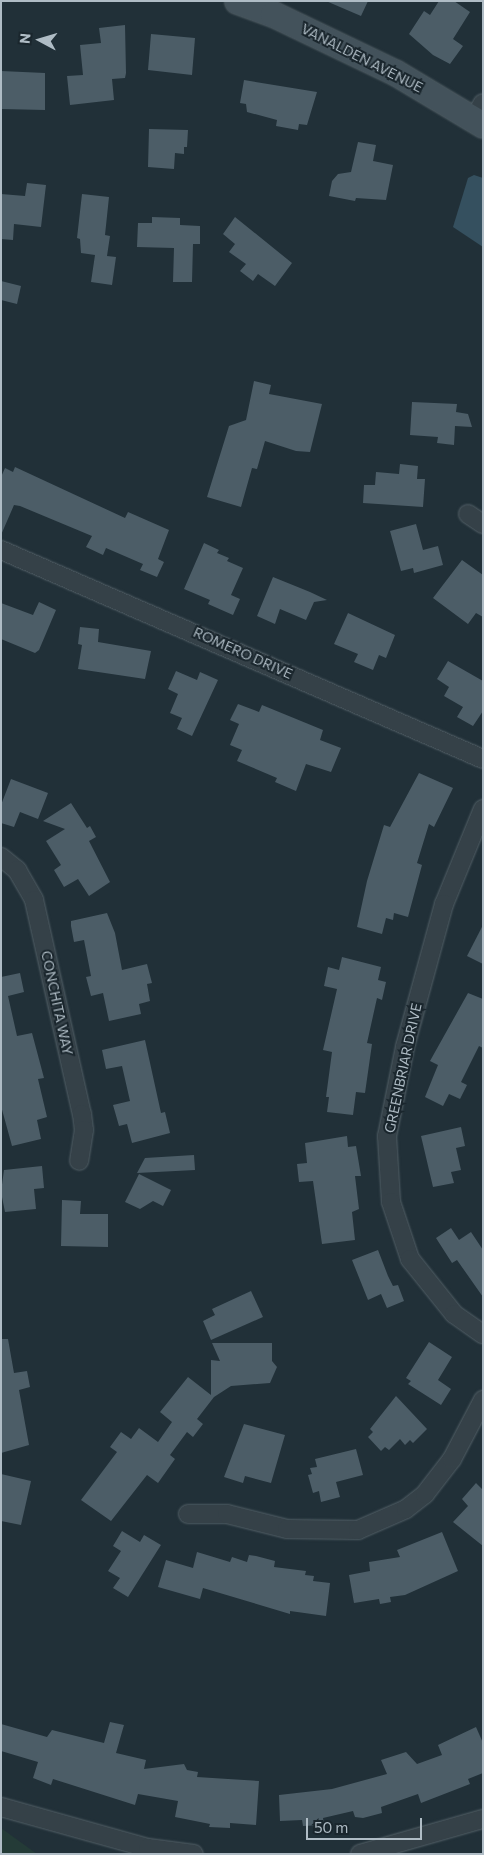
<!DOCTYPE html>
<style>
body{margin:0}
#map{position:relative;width:484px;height:1855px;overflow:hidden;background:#213038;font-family:Commissioner,sans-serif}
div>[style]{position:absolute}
.green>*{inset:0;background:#243b37}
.water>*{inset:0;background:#35505f}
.building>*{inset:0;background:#4c5d67}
.roads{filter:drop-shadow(0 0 1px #525f66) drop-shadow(0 0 1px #525f66)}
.minor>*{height:18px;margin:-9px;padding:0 9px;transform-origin:9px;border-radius:9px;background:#354148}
.secondary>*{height:25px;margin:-12.5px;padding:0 12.5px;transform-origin:12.5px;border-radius:12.5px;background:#43525b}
span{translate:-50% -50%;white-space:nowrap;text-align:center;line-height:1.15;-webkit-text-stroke:4px #1a262d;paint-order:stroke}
.street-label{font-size:14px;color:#afbcc5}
.frame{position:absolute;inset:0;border:2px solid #afbcc5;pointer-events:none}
.north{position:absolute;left:15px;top:15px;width:50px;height:50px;-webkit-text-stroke:4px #1a262d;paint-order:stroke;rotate:276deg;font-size:14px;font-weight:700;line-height:20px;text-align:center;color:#afbcc5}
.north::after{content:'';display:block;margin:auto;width:18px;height:22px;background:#afbcc5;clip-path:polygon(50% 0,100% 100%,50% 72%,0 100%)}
.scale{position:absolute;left:306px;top:1818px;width:116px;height:22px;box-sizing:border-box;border:2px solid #afbcc5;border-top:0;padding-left:6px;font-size:15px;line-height:18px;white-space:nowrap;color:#afbcc5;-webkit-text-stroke:4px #1a262d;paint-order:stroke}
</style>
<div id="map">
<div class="green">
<div style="clip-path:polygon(1px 1828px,37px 1854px,1px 1854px)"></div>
</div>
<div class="water">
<div style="clip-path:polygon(474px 175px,483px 178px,483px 247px,453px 227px,468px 178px)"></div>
</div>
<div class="building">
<div style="clip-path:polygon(326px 1px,368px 1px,361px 16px)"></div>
<div style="clip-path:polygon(439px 1px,454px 1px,470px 12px,453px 39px,463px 46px,450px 64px,433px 55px,409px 34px,424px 11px,430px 15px)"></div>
<div style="clip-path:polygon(125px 25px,126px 73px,125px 78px,112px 79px,114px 100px,70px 105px,67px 76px,83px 75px,80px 45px,101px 43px,99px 28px)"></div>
<div style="clip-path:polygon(151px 34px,195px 38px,192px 75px,148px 70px)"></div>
<div style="clip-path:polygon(1px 71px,45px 73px,45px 110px,1px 109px)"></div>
<div style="clip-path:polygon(244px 80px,317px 92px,307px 125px,299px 124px,298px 130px,276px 126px,277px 120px,247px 112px,246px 104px,240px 103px)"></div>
<div style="clip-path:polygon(149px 129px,188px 130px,187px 147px,184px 147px,184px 154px,175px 153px,174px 169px,148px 167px)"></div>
<div style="clip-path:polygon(358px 142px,376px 145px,373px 161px,393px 165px,386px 200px,356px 198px,355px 201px,329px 196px,332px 181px,338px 174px,351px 172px)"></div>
<div style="clip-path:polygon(27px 183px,46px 185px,41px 227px,14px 224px,13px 240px,1px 239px,1px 194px,25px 196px)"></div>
<div style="clip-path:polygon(82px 194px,109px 197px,105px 235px,110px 236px,107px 256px,116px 257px,112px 285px,91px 282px,95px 255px,81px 253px,80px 239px,77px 238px)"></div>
<div style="clip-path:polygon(152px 217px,180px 218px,180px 225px,200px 226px,200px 244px,193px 244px,192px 282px,173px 282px,174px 248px,137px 247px,138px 223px,152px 223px)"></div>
<div style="clip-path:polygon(235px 217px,292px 263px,275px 286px,258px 274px,253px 281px,240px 271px,246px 264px,229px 252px,235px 244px,223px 234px)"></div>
<div style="clip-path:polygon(1px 281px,21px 286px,17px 304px,1px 300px)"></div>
<div style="clip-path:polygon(254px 381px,271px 385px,269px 394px,322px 404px,310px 452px,296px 451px,265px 441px,257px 469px,252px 468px,241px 507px,207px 497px,229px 426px,246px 420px)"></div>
<div style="clip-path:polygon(412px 402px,457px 404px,456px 412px,468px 414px,472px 427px,455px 426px,454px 445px,437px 443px,438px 437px,410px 435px)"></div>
<div style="clip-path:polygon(400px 464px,418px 466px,417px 479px,425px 479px,423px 507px,363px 503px,364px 485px,375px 485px,376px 472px,399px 474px)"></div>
<div style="clip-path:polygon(15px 467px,125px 518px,128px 512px,169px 530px,158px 559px,164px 562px,157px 577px,140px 570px,143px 564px,106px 548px,103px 555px,86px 547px,92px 536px,20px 506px,14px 505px,1px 535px,1px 477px,5px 468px,13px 472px)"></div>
<div style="clip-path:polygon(416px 524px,423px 550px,438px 546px,443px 565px,414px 573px,413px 568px,401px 571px,390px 531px)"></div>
<div style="clip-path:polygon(204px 543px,219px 550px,217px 553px,229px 558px,227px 561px,243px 568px,231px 595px,240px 599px,233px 615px,208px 604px,210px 600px,184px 589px)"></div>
<div style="clip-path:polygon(462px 560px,483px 575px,483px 617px,476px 613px,468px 624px,433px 598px)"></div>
<div style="clip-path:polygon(273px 577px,310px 592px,327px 600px,314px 602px,306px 620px,280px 609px,275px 624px,257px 616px)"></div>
<div style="clip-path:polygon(39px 602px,56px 610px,39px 650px,35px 653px,1px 639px,1px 603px,33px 615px)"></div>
<div style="clip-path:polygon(348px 613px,395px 635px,386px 658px,379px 655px,373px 670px,354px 662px,358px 654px,334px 644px)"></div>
<div style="clip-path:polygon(80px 627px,99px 629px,98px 642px,151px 651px,145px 679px,78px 669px,82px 645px,78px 644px)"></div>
<div style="clip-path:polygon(448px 661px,483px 681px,483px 711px,473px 726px,457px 717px,463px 707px,444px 696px,449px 687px,437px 679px)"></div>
<div style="clip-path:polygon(176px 671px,197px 680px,200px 672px,218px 680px,192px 736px,177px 729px,182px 718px,170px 713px,178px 694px,168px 689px)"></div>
<div style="clip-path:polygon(238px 704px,259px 712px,262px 705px,323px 730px,320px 740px,341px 748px,331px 772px,306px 764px,296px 791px,275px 782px,277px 778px,237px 761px,242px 750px,230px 745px,239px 724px,230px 720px)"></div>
<div style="clip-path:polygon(419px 773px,453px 788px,434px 827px,429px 824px,417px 863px,422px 865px,408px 917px,394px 913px,393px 920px,386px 918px,382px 934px,357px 927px,367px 881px,384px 825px,390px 827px)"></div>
<div style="clip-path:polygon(11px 779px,48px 793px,38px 819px,20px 812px,14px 827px,1px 823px,1px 805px)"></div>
<div style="clip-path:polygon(71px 803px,87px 828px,90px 826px,96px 837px,89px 841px,110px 882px,89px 896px,78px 879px,64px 887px,54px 870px,61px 865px,46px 841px,65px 829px,43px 821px)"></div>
<div style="clip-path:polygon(107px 913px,115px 933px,122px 970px,147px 964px,152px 983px,147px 984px,150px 1001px,139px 1004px,141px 1014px,109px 1021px,103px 993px,91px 996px,86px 977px,91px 976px,84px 940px,74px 942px,71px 926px,71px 921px)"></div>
<div style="clip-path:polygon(483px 925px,483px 964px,467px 956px)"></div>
<div style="clip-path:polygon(342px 957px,381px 967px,378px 980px,386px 982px,382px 1000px,377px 998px,367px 1043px,372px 1044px,365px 1093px,356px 1092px,353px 1115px,327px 1112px,329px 1097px,326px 1097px,332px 1052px,323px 1050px,337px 989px,324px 986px,328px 967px,339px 970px)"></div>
<div style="clip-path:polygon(20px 973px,24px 992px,8px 996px,17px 1036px,32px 1033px,44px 1078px,38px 1079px,47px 1117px,37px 1120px,41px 1139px,12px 1146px,1px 1106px,1px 977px)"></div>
<div style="clip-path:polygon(468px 993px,483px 999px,483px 1048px,479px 1046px,461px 1082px,467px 1085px,460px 1099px,449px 1094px,443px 1106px,425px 1097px,438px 1065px,430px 1061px)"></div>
<div style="clip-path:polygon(145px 1040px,161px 1113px,165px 1112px,170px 1133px,132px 1143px,127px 1124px,119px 1126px,113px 1105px,130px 1101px,122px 1066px,106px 1069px,102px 1050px)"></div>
<div style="clip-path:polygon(461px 1127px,465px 1146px,456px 1148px,461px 1170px,451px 1172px,454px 1183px,433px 1187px,421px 1136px)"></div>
<div style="clip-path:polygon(347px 1136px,348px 1147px,356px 1146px,361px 1176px,355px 1176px,359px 1209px,352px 1212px,355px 1240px,322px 1244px,313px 1181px,299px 1182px,297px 1164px,307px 1163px,305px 1143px)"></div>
<div style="clip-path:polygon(194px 1155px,195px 1170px,137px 1173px,145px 1158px)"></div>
<div style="clip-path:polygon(42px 1166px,44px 1188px,34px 1189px,36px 1209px,5px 1212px,1px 1192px,4px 1170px)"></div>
<div style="clip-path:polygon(139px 1174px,171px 1190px,163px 1206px,153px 1201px,140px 1209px,125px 1202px)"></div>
<div style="clip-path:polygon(62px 1200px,81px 1201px,80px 1214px,108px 1214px,108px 1247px,61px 1246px)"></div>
<div style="clip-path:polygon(451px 1228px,459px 1240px,471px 1232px,483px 1250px,483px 1297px,457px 1260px,452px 1263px,436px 1238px)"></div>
<div style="clip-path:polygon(378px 1250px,388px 1276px,393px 1286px,398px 1285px,404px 1301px,387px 1308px,381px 1294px,368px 1300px,352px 1260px)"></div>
<div style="clip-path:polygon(251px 1291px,263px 1317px,211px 1340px,203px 1321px,215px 1315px,212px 1309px)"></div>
<div style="clip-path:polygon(1px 1339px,8px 1339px,14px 1373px,27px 1371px,30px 1387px,19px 1390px,29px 1445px,1px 1453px)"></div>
<div style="clip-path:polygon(429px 1342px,452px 1357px,438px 1380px,451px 1389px,441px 1405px,408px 1384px,411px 1381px,406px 1378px)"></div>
<div style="clip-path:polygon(212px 1343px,272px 1343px,272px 1361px,277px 1367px,270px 1383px,231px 1386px,214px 1397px,197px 1419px,203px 1424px,193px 1437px,187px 1432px,170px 1455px,175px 1459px,158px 1483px,147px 1475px,111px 1521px,81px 1500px,117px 1452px,110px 1447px,121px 1432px,131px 1439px,139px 1428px,158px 1442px,172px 1422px,160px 1412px,188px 1377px,211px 1395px,211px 1360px,220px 1361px)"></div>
<div style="clip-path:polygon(396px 1396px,427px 1429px,413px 1443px,410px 1440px,405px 1445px,400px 1439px,389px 1450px,385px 1447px,381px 1451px,368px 1437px,373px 1432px,370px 1429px)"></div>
<div style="clip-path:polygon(244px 1424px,285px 1435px,271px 1483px,245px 1476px,243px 1483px,224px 1477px)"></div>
<div style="clip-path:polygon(356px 1449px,363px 1475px,336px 1482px,340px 1497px,321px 1502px,319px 1491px,313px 1493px,308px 1475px,312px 1474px,310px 1468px,317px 1467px,315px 1459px)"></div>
<div style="clip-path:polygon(1px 1474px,31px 1481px,21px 1525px,1px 1521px)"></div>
<div style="clip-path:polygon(476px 1483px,483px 1490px,483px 1546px,453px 1522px,468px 1506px,462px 1499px)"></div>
<div style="clip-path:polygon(122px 1531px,140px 1542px,144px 1535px,161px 1545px,128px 1597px,113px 1588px,120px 1578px,108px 1571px,121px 1551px,113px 1546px)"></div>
<div style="clip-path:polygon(442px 1532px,458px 1571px,405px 1595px,390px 1597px,391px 1602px,380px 1604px,379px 1599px,354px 1603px,349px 1575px,370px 1571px,369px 1562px,400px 1557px,397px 1550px)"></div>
<div style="clip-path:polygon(197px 1552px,230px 1562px,232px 1557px,247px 1562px,249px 1555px,256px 1556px,275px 1561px,274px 1567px,306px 1571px,305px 1575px,314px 1576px,313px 1581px,330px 1583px,326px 1616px,290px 1611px,290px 1614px,203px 1588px,200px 1599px,158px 1587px,166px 1560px,193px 1568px)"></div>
<div style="clip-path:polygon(110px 1722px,124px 1725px,116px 1753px,146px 1760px,144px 1769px,184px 1764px,187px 1770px,198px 1772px,197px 1777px,259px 1781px,256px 1825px,230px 1823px,230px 1828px,209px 1827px,210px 1824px,175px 1817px,178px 1801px,138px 1794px,135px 1805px,53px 1779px,51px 1785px,33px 1778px,38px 1762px,1px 1751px,1px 1724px,47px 1737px,52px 1730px,104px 1743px)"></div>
<div style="clip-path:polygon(476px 1727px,483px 1743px,483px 1773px,468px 1779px,470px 1784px,421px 1803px,418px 1794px,381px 1807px,382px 1813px,363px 1818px,355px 1817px,353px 1811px,323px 1818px,324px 1825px,303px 1826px,302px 1820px,280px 1821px,279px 1795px,332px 1789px,387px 1774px,381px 1760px,406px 1752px,417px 1764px,442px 1755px,438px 1745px)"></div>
</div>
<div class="roads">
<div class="minor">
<div style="left:474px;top:119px;width:18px;rotate:-61deg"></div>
<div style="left:468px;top:514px;width:18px;rotate:34deg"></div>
<div style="left:1px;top:550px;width:525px;rotate:23.44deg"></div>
<div style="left:483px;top:809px;width:103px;rotate:112.3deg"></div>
<div style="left:444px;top:904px;width:148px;rotate:105.3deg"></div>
<div style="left:405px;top:1047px;width:91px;rotate:101.4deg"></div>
<div style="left:387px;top:1136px;width:66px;rotate:86.5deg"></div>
<div style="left:391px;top:1202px;width:60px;rotate:71.6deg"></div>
<div style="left:410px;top:1259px;width:70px;rotate:51.3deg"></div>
<div style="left:454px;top:1314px;width:35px;rotate:35deg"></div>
<div style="left:1px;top:857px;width:21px;rotate:39deg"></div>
<div style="left:17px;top:870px;width:34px;rotate:60deg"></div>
<div style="left:34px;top:900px;width:219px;rotate:77.4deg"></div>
<div style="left:82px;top:1114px;width:16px;rotate:83deg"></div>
<div style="left:84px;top:1130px;width:31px;rotate:99deg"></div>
<div style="left:188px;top:1514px;width:39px"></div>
<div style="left:227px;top:1514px;width:62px;rotate:14deg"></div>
<div style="left:287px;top:1529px;width:71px;rotate:0.8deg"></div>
<div style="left:358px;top:1530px;width:52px;rotate:-23.6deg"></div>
<div style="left:406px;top:1509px;width:24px;rotate:-38deg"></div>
<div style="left:425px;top:1494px;width:44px;rotate:-52.4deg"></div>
<div style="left:452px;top:1459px;width:67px;rotate:-62.3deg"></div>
<div style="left:1px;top:1807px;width:153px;rotate:15.6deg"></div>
<div style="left:148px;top:1848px;width:46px;rotate:7.4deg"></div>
<div style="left:360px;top:1854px;width:128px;rotate:-15.9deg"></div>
</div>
<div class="secondary">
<div style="left:237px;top:1px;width:38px;rotate:20deg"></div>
<div style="left:273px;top:14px;width:136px;rotate:25.6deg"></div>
<div style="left:396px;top:73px;width:101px;rotate:30.9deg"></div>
</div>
</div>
<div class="street-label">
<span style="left:362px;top:58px;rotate:27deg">VANALDEN AVENUE</span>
<span style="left:243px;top:653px;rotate:24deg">ROMERO DRIVE</span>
<span style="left:57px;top:1003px;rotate:78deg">CONCHITA WAY</span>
<span style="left:403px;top:1068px;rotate:-78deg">GREENBRIAR DRIVE</span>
</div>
<div class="frame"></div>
<div class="north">N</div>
<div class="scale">50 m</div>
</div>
